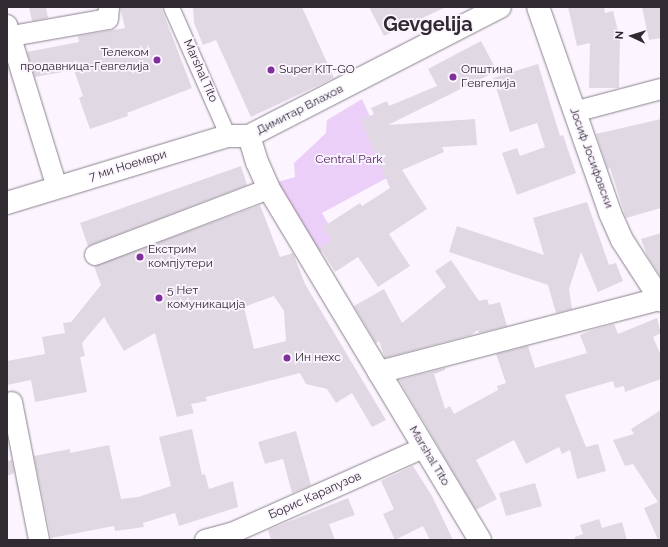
<!DOCTYPE html>
<meta charset="utf-8">
<style>
body{margin:0}
#map{position:relative;width:668px;height:547px;overflow:hidden;background:#fcf5ff;font-family:Raleway,sans-serif}
div>[style]{position:absolute}
.green>*{inset:0;background:#eccff8}
.building>*{inset:0;background:#e0d8e3}
.roads{filter:drop-shadow(0 0 1px #89818c) drop-shadow(0 0 1px #89818c)}
.pedestrian>*{height:15px;margin:-7.5px;padding:0 7.5px;transform-origin:7.5px;border-radius:7.5px;background:#fff}
.minor>*{height:20px;margin:-10px;padding:0 10px;transform-origin:10px;border-radius:10px;background:#fff}
.tertiary>*{height:22px;margin:-11px;padding:0 11px;transform-origin:11px;border-radius:11px;background:#fff}
.secondary>*{height:22px;margin:-11px;padding:0 11px;transform-origin:11px;border-radius:11px;background:#fff}
.dots>*{width:11px;height:11px;translate:-50% -50%;box-sizing:border-box;border:2px solid #fcf5ff;border-radius:50%}
span{translate:-50% -50%;white-space:nowrap;text-align:center;line-height:1.15;-webkit-text-stroke:3.5px #fcf5ff;paint-order:stroke}
.poi-label{font-size:12px;color:#2f2b30}
.right{translate:-100% -50%;text-align:right}
.left{translate:0 -50%;text-align:left}
.street-label{font-size:12px;color:#2f2b30}
.park-label{font-size:12px;color:#512063}
.town-label{font-size:20px;color:#2f2b30;font-weight:700}
.frame{position:absolute;inset:0;border:8px solid #2f2b30;pointer-events:none}
.north{position:absolute;left:612px;top:16px;width:40px;height:40px;-webkit-text-stroke:3px #fcf5ff;paint-order:stroke;rotate:274deg;font-size:11px;font-weight:700;line-height:16px;text-align:center;color:#2f2b30}
.north::after{content:'';display:block;margin:auto;width:14px;height:18px;background:#2f2b30;clip-path:polygon(50% 0,100% 100%,50% 72%,0 100%)}
</style>
<div id="map">
<div class="green">
<div style="clip-path:polygon(362px 99px,396px 173px,322px 213px,339px 242px,310px 257px,267px 185px,295px 177px,294px 163px,326px 133px,327px 120px)"></div>
</div>
<div class="building">
<div style="clip-path:polygon(29px 7px,46px 7px,48px 18px,32px 21px)"></div>
<div style="clip-path:polygon(120px 7px,161px 7px,192px 88px,127px 113px,128px 116px,90px 129px,79px 98px,83px 96px,74px 70px,35px 77px,27px 52px,79px 42px,78px 36px,125px 28px)"></div>
<div style="clip-path:polygon(193px 7px,302px 7px,334px 78px,251px 117px,216px 40px,203px 45px,194px 23px)"></div>
<div style="clip-path:polygon(369px 7px,446px 7px,384px 36px)"></div>
<div style="clip-path:polygon(568px 7px,604px 7px,605px 13px,613px 11px,620px 39px,619px 88px,589px 88px,590px 43px,577px 46px)"></div>
<div style="clip-path:polygon(642px 7px,661px 7px,661px 38px,649px 40px)"></div>
<div style="clip-path:polygon(481px 41px,497px 71px,388px 125px,475px 119px,477px 145px,442px 147px,444px 152px,402px 170px,427px 209px,389px 234px,410px 266px,378px 287px,358px 257px,335px 272px,320px 248px,332px 240px,323px 227px,360px 203px,362px 206px,390px 188px,361px 120px,374px 114px,371px 108px,387px 101px,389px 106px,437px 86px,428px 69px)"></div>
<div style="clip-path:polygon(538px 64px,560px 136px,563px 135px,576px 173px,517px 195px,502px 153px,517px 148px,520px 156px,545px 147px,537px 123px,510px 132px,493px 78px)"></div>
<div style="clip-path:polygon(661px 119px,661px 208px,626px 218px,610px 168px,608px 169px,596px 134px)"></div>
<div style="clip-path:polygon(241px 166px,247px 185px,88px 246px,80px 223px)"></div>
<div style="clip-path:polygon(587px 202px,609px 265px,616px 263px,623px 281px,598px 292px,581px 252px,569px 289px,572px 309px,556px 313px,548px 285px,449px 252px,457px 226px,544px 255px,533px 218px)"></div>
<div style="clip-path:polygon(evenodd,260px 205px,280px 257px,293px 253px,305px 284px,386px 420px,372px 427px,352px 393px,336px 403px,327px 389px,306px 384px,300px 373px,206px 397px,207px 401px,191px 404px,194px 413px,177px 417px,155px 333px,124px 351px,104px 317px,82px 343px,85px 356px,80px 357px,87px 392px,35px 402px,31px 380px,7px 385px,7px 361px,45px 354px,42px 337px,65px 333px,63px 323px,71px 322px,101px 285px,94px 266px,260px 205px,274px 296px,284px 311px,286px 341px,254px 349px,244px 307px,274px 296px)"></div>
<div style="clip-path:polygon(661px 233px,661px 277px,647px 255px,641px 239px)"></div>
<div style="clip-path:polygon(451px 260px,479px 301px,487px 299px,489px 305px,500px 302px,507px 326px,479px 333px,478px 330px,471px 335px,385px 358px,379px 341px,376px 343px,354px 306px,384px 289px,402px 323px,446px 287px,435px 271px)"></div>
<div style="clip-path:polygon(657px 318px,661px 333px,653px 337px,661px 356px,661px 379px,625px 392px,624px 386px,615px 388px,613px 381px,565px 395px,586px 447px,598px 444px,606px 471px,577px 479px,570px 450px,562px 454px,559px 447px,526px 464px,514px 440px,476px 460px,497px 499px,476px 510px,399px 380px,445px 368px,445px 370px,434px 374px,445px 409px,450px 406px,454px 414px,498px 390px,497px 386px,506px 383px,496px 354px,528px 346px,535px 368px,587px 353px,580px 335px,592px 330px,614px 324px,618px 334px)"></div>
<div style="clip-path:polygon(661px 410px,661px 540px,658px 540px,644px 508px,658px 502px,633px 464px,625px 466px,613px 440px,634px 434px,631px 429px)"></div>
<div style="clip-path:polygon(192px 429px,202px 475px,205px 474px,209px 489px,233px 481px,238px 507px,179px 526px,175px 513px,143px 523px,144px 527px,115px 531px,114px 526px,51px 538px,34px 456px,70px 449px,70px 453px,109px 445px,121px 499px,138px 497px,171px 486px,159px 437px)"></div>
<div style="clip-path:polygon(296px 431px,311px 485px,292px 493px,283px 459px,265px 464px,258px 442px)"></div>
<div style="clip-path:polygon(12px 460px,14px 473px,7px 476px,7px 461px)"></div>
<div style="clip-path:polygon(413px 466px,432px 496px,453px 540px,430px 540px,423px 526px,395px 540px,383px 514px,394px 509px,381px 481px)"></div>
<div style="clip-path:polygon(535px 483px,542px 506px,506px 516px,499px 493px)"></div>
<div style="clip-path:polygon(348px 498px,355px 515px,329px 524px,335px 540px,271px 540px,268px 530px)"></div>
<div style="clip-path:polygon(599px 519px,602px 528px,622px 522px,627px 540px,575px 540px,575px 537px,583px 534px,580px 525px)"></div>
</div>
<div class="roads">
<div class="pedestrian">
<div style="left:171px;top:7px;width:141px;rotate:66.2deg"></div>
</div>
<div class="minor">
<div style="left:7px;top:25px;width:170px;rotate:72.9deg"></div>
<div style="left:12px;top:36px;width:97px;rotate:-10deg"></div>
<div style="left:108px;top:19px;width:12px;rotate:-85deg"></div>
<div style="left:574px;top:112px;width:90px;rotate:-14.8deg"></div>
<div style="left:95px;top:255px;width:186px;rotate:-20.8deg"></div>
<div style="left:12px;top:402px;width:141px;rotate:78.9deg"></div>
<div style="left:205px;top:540px;width:28px;rotate:-15deg"></div>
<div style="left:232px;top:533px;width:209px;rotate:-24deg"></div>
</div>
<div class="tertiary">
<div style="left:379px;top:372px;width:196px;rotate:59deg"></div>
</div>
<div class="secondary">
<div style="left:538px;top:7px;width:218px;rotate:70.7deg"></div>
<div style="left:610px;top:213px;width:30px;rotate:66deg"></div>
<div style="left:622px;top:240px;width:72px;rotate:57deg"></div>
<div style="left:249px;top:136px;width:27px;rotate:73deg"></div>
<div style="left:257px;top:162px;width:30px;rotate:66deg"></div>
<div style="left:269px;top:189px;width:214px;rotate:59deg"></div>
<div style="left:379px;top:372px;width:290px;rotate:-14.6deg"></div>
<div style="left:7px;top:203px;width:231px;rotate:-16.9deg"></div>
<div style="left:228px;top:136px;width:21px"></div>
<div style="left:249px;top:136px;width:282px;rotate:-27.2deg"></div>
</div>
</div>
<div class="dots">
<div style="left:157px;top:60px;background:#822f9e"></div>
<div style="left:271px;top:70px;background:#822f9e"></div>
<div style="left:453px;top:77px;background:#822f9e"></div>
<div style="left:140px;top:257px;background:#822f9e"></div>
<div style="left:159px;top:298px;background:#822f9e"></div>
<div style="left:287px;top:358px;background:#822f9e"></div>
</div>
<div class="poi-label">
<span class="right" style="left:149px;top:60px">Телеком<br>продавница-Гевгелија</span>
<span class="left" style="left:279px;top:70px">Super KIT-GO</span>
<span class="left" style="left:461px;top:77px">Општина<br>Гевгелија</span>
<span class="left" style="left:148px;top:257px">Екстрим<br>компјутери</span>
<span class="left" style="left:167px;top:298px">5 Нет<br>комуникација</span>
<span class="left" style="left:295px;top:358px">Ин нехс</span>
</div>
<div class="street-label">
<span style="left:200px;top:71px;rotate:66deg">Marshal Tito</span>
<span style="left:300px;top:110px;rotate:-27deg">Димитар Влахов</span>
<span style="left:591px;top:158px;rotate:70deg">Јосиф Јосифовски</span>
<span style="left:128px;top:166px;rotate:-17deg">7 ми Ноември</span>
<span style="left:429px;top:456px;rotate:59deg">Marshal Tito</span>
<span style="left:315px;top:496px;rotate:-24deg">Борис Карапузов</span>
</div>
<div class="park-label">
<span style="left:349px;top:160px">Central Park</span>
</div>
<div class="town-label">
<span style="left:428px;top:24px">Gevgelija</span>
</div>
<div class="frame"></div>
<div class="north">N</div>
</div>
